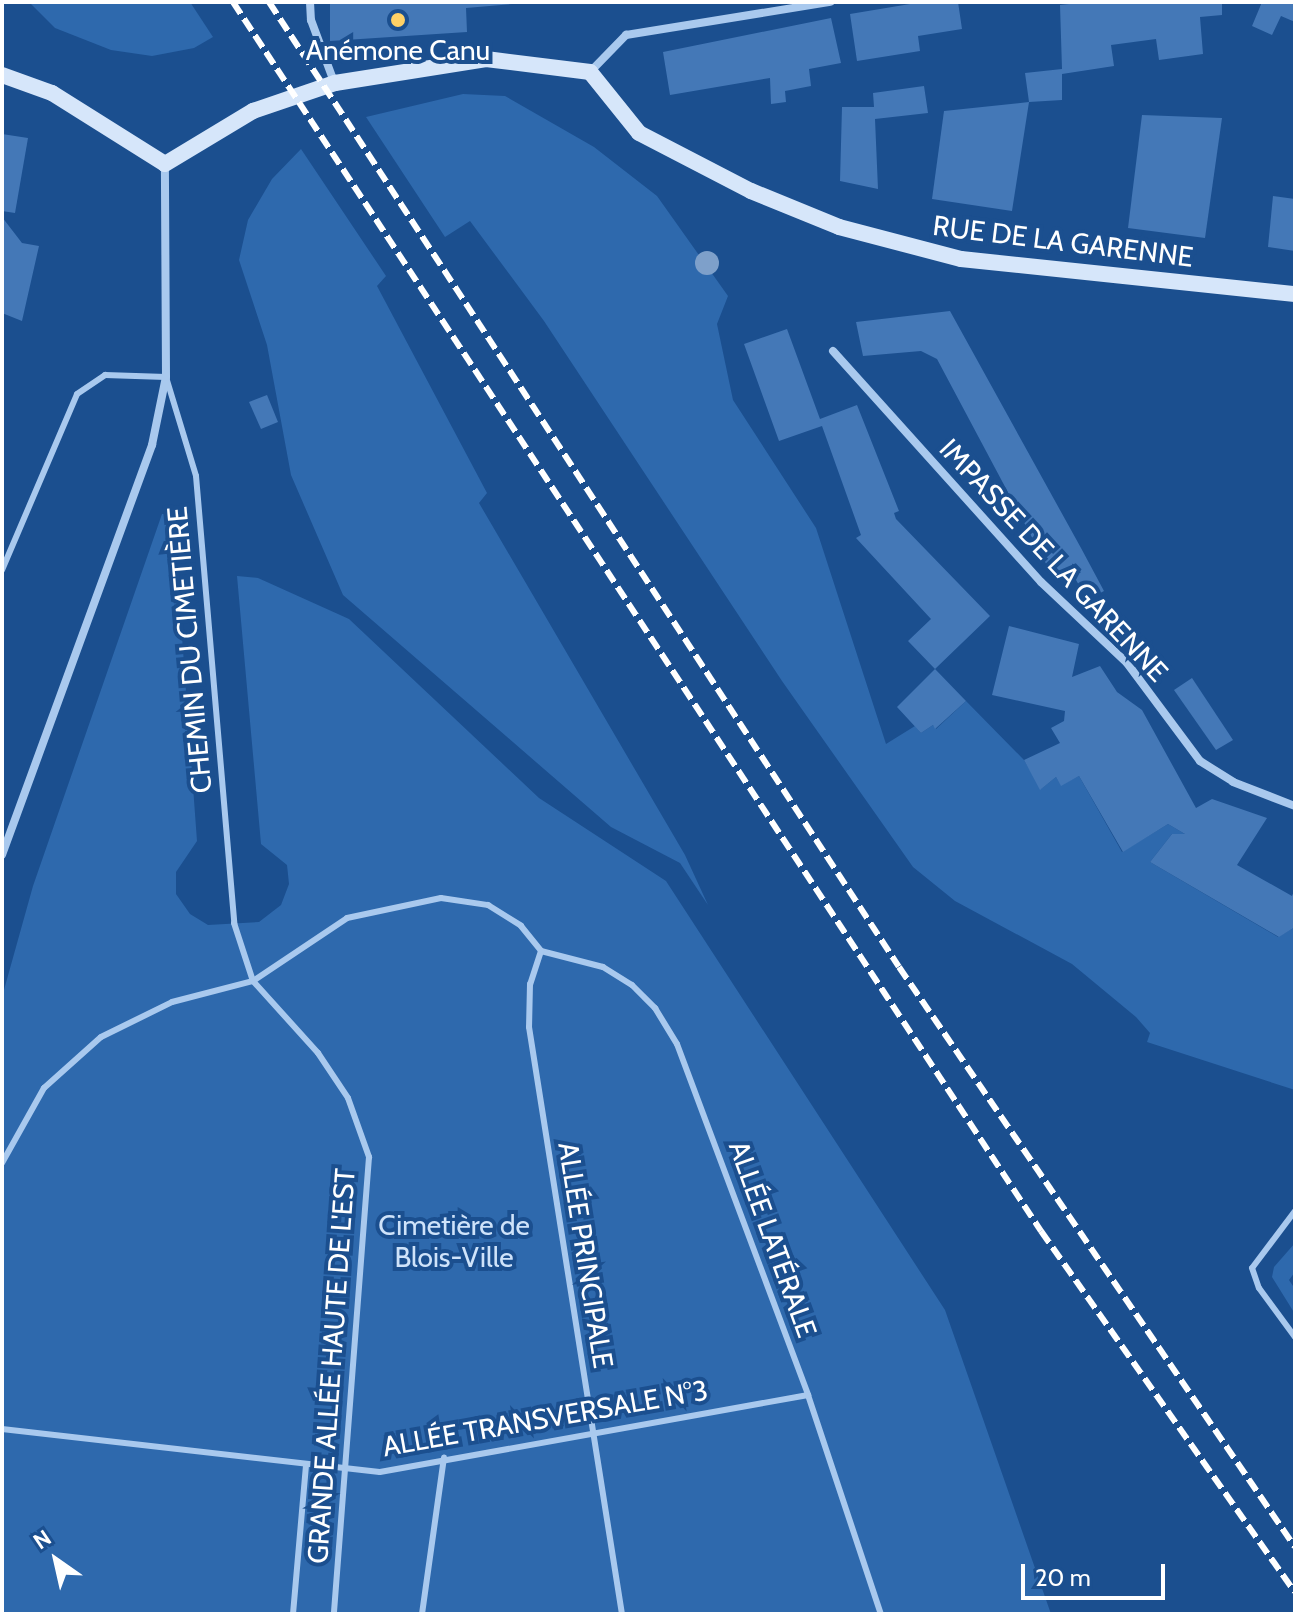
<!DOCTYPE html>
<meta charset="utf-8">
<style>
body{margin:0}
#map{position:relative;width:1297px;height:1616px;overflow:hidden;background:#1b4f8f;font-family:Cabin,sans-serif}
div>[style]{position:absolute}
.green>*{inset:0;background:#2e69ad}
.building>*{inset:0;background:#4478b7}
.lane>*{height:6px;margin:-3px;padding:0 3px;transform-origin:3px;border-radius:3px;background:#a9c9ee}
.street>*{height:8px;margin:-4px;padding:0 4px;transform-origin:4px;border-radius:4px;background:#a9c9ee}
.secondary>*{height:16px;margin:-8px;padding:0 8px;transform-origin:8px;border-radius:8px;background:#d6e6fa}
.rail>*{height:6px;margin-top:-3px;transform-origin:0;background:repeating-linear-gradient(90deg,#fff 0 14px,transparent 0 20px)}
.trees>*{width:24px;height:24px;margin:-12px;border-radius:50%;background:#7ea0ca}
.dots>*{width:22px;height:22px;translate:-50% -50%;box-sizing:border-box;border:4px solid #1b4f8f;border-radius:50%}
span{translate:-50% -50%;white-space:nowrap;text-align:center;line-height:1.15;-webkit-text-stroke:8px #1b4f8f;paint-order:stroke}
.poi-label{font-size:28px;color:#fff}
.street-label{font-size:28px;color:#fff}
.park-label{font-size:28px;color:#cfe3fa}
.frame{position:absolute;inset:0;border:4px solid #fff;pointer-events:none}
.north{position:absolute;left:16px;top:1520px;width:80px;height:80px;-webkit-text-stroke:6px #1b4f8f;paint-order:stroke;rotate:326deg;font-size:22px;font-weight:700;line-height:32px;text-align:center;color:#fff}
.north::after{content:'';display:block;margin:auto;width:28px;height:36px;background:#fff;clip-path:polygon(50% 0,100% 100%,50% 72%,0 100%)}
.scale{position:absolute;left:1021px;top:1564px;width:144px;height:36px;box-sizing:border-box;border:4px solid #fff;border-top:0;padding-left:10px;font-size:24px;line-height:28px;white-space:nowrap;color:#fff;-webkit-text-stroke:6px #1b4f8f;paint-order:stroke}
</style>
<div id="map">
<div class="green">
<div style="clip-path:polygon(29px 2px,190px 2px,213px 37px,194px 48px,152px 56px,111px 50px,55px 28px)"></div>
<div style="clip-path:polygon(463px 94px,505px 96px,594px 147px,657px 196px,728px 296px,717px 324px,733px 400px,816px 528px,886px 744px,915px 726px,921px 733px,933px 725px,936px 729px,966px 701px,1024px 760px,1041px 789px,1056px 777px,1061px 785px,1079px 776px,1122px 852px,1168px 824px,1185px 834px,1172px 834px,1150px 862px,1278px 937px,1295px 927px,1295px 1090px,1147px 1042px,1150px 1033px,1136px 1017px,1072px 964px,955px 901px,913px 867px,782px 681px,544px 321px,470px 221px,445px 237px,366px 117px)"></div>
<div style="clip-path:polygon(301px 149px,386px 276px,377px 286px,487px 493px,479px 503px,685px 855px,708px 905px,680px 863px,611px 827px,343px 595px,291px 475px,267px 345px,239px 260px,248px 220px,272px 179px)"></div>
<div style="clip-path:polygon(162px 514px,173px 514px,197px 841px,176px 872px,176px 894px,190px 914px,208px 925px,259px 922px,281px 905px,289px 884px,287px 865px,261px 844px,237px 576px,258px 578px,349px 619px,539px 798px,666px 881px,945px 1310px,1051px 1614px,2px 1614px,2px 997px,33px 886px)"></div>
<div style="clip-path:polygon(1295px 1243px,1295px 1272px,1289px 1280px,1295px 1289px,1295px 1314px,1272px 1277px,1274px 1267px)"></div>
</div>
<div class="building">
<div style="clip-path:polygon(330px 2px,512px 2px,512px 4px,466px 8px,467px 32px,330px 41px)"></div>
<div style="clip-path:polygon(922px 2px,958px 2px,962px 29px,918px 36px,920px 51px,857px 61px,850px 14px)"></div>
<div style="clip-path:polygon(1087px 2px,1222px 2px,1222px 15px,1200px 17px,1203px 54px,1159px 60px,1156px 39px,1111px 45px,1114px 66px,1062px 74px,1062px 100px,1029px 102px,1025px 73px,1062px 69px,1060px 5px)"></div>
<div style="clip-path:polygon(1262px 2px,1295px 2px,1295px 22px,1281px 16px,1272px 35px,1252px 26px)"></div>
<div style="clip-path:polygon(831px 18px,841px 63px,809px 69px,811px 86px,785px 91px,786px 102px,771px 104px,770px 78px,670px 95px,663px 52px)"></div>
<div style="clip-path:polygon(924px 86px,928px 113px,875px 119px,878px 189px,840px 181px,842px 107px,874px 107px,873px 93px)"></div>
<div style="clip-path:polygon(1029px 102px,1012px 211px,932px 199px,944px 111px)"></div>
<div style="clip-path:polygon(1142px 115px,1222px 118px,1205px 238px,1128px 228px)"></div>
<div style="clip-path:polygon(2px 134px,28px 138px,15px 213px,2px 211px)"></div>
<div style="clip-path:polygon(1273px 196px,1295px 199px,1295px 251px,1268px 247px)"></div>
<div style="clip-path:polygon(2px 217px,22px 243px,39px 246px,22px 321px,2px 313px)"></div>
<div style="clip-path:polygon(950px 311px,1081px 548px,1104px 591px,1087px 600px,1069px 567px,1052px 575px,937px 359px,921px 351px,863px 356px,856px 322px)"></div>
<div style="clip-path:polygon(787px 329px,820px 419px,857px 405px,899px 511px,894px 513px,896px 519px,990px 616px,935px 669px,966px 701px,935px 729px,933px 725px,921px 733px,897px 707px,935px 669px,908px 641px,931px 619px,856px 538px,861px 535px,822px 426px,779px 441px,744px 344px)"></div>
<div style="clip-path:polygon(267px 395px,278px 422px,261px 429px,249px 402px)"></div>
<div style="clip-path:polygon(1009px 626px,1079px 644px,1072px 677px,1100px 666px,1117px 692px,1142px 710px,1196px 808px,1212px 799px,1267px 818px,1237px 865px,1292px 896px,1295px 889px,1295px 927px,1279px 937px,1150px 862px,1172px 834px,1185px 834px,1168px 824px,1123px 852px,1079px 776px,1061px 786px,1056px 777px,1040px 790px,1024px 760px,1060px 743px,1051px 728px,1064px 721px,1065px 711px,992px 695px)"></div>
<div style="clip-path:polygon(1192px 678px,1233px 740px,1216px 750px,1174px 690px)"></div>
</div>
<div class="lane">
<div style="left:2px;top:570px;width:191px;rotate:-66.9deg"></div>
<div style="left:77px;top:394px;width:34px;rotate:-34deg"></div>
<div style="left:105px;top:375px;width:61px;rotate:1.9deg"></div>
<div style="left:166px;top:377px;width:103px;rotate:73.1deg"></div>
<div style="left:196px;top:476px;width:449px;rotate:85.1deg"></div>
<div style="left:234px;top:923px;width:61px;rotate:71.9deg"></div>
<div style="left:253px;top:981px;width:97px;rotate:47.9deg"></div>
<div style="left:318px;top:1053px;width:54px;rotate:56.3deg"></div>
<div style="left:348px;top:1098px;width:63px;rotate:70.4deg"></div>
<div style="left:369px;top:1157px;width:458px;rotate:94.4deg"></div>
<div style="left:541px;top:951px;width:64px;rotate:14.5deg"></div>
<div style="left:603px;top:967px;width:34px;rotate:32deg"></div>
<div style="left:632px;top:985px;width:33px;rotate:45deg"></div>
<div style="left:655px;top:1008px;width:42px;rotate:58.6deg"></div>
<div style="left:677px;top:1044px;width:375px;rotate:69.5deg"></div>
<div style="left:808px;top:1395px;width:231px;rotate:71.6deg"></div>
<div style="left:541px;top:951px;width:35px;rotate:108deg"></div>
<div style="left:530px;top:984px;width:43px;rotate:91.3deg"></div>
<div style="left:529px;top:1027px;width:594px;rotate:81deg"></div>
<div style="left:2px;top:1163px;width:86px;rotate:-60.8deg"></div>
<div style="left:44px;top:1088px;width:76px;rotate:-41.8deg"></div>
<div style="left:101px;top:1037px;width:79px;rotate:-26.2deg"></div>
<div style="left:172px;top:1002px;width:84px;rotate:-14.5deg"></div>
<div style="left:253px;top:981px;width:113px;rotate:-33.8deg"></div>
<div style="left:347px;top:918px;width:96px;rotate:-12deg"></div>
<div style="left:441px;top:898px;width:48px;rotate:8.5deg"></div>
<div style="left:488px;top:905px;width:39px;rotate:32deg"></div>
<div style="left:521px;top:926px;width:32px;rotate:51deg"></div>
<div style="left:1295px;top:1211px;width:71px;rotate:127deg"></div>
<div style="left:1252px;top:1268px;width:21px;rotate:71deg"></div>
<div style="left:1259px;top:1288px;width:61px;rotate:53.7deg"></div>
<div style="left:2px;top:1429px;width:380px;rotate:6.5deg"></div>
<div style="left:380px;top:1472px;width:435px;rotate:-10.2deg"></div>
<div style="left:293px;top:1614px;width:150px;rotate:-85deg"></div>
<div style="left:422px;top:1614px;width:158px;rotate:-82deg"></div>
</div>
<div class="street">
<div style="left:310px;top:2px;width:18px;rotate:87deg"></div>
<div style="left:311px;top:20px;width:66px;rotate:69.6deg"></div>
<div style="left:590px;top:72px;width:52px;rotate:-45.8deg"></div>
<div style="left:626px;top:35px;width:207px;rotate:-9.2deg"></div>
<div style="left:833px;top:351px;width:311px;rotate:48deg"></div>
<div style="left:1041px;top:582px;width:118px;rotate:43.3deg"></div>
<div style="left:1127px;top:663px;width:122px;rotate:53.3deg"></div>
<div style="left:1200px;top:761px;width:39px;rotate:32deg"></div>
<div style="left:1233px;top:782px;width:66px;rotate:21.2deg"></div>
<div style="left:2px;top:855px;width:437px;rotate:-69.9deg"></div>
<div style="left:152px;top:445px;width:69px;rotate:-78.4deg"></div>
<div style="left:166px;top:377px;width:213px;rotate:-90.3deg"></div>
</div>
<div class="secondary">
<div style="left:2px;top:75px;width:53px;rotate:19.8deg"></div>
<div style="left:52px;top:93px;width:133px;rotate:32.1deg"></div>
<div style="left:165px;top:164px;width:103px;rotate:-31.1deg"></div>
<div style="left:253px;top:111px;width:87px;rotate:-18.9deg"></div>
<div style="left:335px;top:83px;width:153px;rotate:-9deg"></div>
<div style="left:486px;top:59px;width:105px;rotate:7.1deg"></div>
<div style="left:590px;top:72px;width:78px;rotate:51.2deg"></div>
<div style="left:639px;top:133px;width:126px;rotate:27.4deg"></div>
<div style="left:751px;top:191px;width:95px;rotate:22.2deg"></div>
<div style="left:839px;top:227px;width:126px;rotate:14.7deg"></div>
<div style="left:961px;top:259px;width:336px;rotate:6deg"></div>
</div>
<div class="rail">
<div style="left:233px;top:2px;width:1471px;rotate:56.68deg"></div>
<div style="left:1041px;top:1231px;width:441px;rotate:54.9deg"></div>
<div style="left:269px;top:2px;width:1152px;rotate:56.86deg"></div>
<div style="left:899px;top:967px;width:702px;rotate:55.68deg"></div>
</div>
<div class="trees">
<div style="left:707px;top:263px"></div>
</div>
<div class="dots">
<div style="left:398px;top:20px;background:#ffd166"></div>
</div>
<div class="poi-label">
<span style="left:398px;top:50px">Anémone Canu</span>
</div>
<div class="street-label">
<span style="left:1063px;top:241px;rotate:7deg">RUE DE LA GARENNE</span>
<span style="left:1054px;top:560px;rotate:47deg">IMPASSE DE LA GARENNE</span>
<span style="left:189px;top:650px;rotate:-95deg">CHEMIN DU CIMETIÈRE</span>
<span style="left:773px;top:1239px;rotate:70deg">ALLÉE LATÉRALE</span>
<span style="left:586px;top:1255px;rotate:81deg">ALLÉE PRINCIPALE</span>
<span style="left:331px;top:1366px;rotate:-86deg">GRANDE ALLÉE HAUTE DE L'EST</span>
<span style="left:545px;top:1418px;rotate:-10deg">ALLÉE TRANSVERSALE N°3</span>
</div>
<div class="park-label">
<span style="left:454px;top:1241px">Cimetière de<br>Blois-Ville</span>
</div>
<div class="frame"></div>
<div class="north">N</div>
<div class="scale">20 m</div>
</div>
